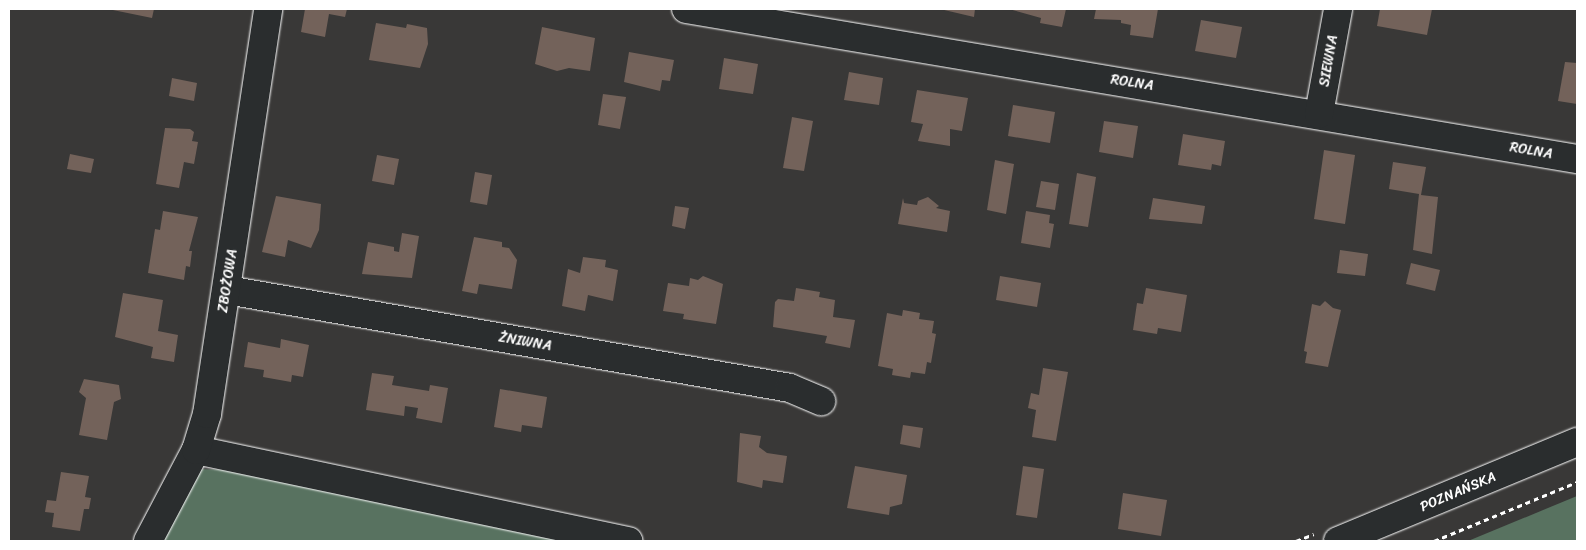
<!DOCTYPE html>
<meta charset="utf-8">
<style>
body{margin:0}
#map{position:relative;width:1586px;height:550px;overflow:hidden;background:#393837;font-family:Sriracha,sans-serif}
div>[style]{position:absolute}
.green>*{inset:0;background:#587260}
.building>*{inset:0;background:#73625a}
.path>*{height:3px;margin-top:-1.5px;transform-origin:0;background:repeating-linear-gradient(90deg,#fff 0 5px,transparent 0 9px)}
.roads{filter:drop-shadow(0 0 1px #fff) drop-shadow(0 0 1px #fff)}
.minor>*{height:28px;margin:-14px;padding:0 14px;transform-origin:14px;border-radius:14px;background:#2a2d2e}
span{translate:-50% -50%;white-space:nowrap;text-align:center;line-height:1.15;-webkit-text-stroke:4px #2a2d2e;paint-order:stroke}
.street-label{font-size:14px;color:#fff}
.frame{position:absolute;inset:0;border:10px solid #fff;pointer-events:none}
</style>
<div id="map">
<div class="green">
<div style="clip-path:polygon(190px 469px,249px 470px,570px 541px,159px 541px)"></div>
<div style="clip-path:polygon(1577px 496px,1577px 541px,1468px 541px)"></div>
</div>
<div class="building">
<div style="clip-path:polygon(108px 9px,154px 9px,152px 18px)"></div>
<div style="clip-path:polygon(305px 9px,347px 9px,345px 17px,329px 14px,325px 37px,301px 32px)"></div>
<div style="clip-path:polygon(940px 9px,975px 9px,974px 17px)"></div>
<div style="clip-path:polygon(1009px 9px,1066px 9px,1062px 27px,1040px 23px,1041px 18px)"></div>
<div style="clip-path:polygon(1096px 9px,1158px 9px,1153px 38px,1130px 35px,1131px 25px,1121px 23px,1121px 20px,1094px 19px)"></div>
<div style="clip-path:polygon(1380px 9px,1432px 9px,1427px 35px,1377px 26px)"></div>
<div style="clip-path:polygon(1201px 20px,1242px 27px,1236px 58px,1195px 51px)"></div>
<div style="clip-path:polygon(376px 23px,406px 28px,407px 24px,427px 28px,428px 44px,420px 68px,369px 60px)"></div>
<div style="clip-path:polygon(542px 27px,595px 38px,590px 71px,569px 68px,557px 71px,535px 64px)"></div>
<div style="clip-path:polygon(629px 52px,674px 60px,670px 81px,662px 80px,660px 91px,624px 82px)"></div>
<div style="clip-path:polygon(724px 58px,758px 64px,753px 94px,719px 89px)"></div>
<div style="clip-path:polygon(1565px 62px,1577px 63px,1577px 104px,1558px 101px)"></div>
<div style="clip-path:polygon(849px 72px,883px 78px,879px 105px,844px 100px)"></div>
<div style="clip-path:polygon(172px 78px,197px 83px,194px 101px,169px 96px)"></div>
<div style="clip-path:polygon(917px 90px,968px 98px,962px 131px,950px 129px,950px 146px,918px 141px,923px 124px,911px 122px)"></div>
<div style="clip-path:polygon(603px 94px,626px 97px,620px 129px,598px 125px)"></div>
<div style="clip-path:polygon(1013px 105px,1055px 112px,1050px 143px,1008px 136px)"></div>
<div style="clip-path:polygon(792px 117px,813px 121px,804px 171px,783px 168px)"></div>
<div style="clip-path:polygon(1104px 121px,1138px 126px,1133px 158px,1099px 152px)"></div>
<div style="clip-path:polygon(165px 128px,190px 129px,194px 132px,192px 141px,198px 142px,194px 164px,184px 162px,179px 188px,156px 184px)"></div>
<div style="clip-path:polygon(1183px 134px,1225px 141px,1221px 166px,1212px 164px,1211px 170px,1178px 165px)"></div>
<div style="clip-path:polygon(1324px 150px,1355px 155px,1345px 224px,1314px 219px)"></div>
<div style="clip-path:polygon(70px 154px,94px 159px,91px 173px,67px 169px)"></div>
<div style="clip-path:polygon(377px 155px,399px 159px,394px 185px,372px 181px)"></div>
<div style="clip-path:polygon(995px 160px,1014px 164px,1006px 214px,987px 210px)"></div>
<div style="clip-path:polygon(1393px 162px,1426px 167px,1421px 195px,1438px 197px,1432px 254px,1413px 250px,1419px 194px,1389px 189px)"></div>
<div style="clip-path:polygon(475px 172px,492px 175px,487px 205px,470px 202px)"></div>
<div style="clip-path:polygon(1077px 173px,1096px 177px,1088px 227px,1069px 224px)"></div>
<div style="clip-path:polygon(1041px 181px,1059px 184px,1055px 210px,1036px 207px)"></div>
<div style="clip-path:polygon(276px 196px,321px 204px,319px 230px,311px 248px,288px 240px,285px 257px,262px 252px)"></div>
<div style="clip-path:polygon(928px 197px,939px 206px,936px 208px,950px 211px,947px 232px,898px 224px,903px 198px,904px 203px,917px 205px,918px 201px)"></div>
<div style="clip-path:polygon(1153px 198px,1205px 206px,1202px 224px,1149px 219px)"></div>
<div style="clip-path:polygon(675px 206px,689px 208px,685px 229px,672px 226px)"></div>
<div style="clip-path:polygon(163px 211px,198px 217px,189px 251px,192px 251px,190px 267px,186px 266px,184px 280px,148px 273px,155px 229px,160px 230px)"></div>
<div style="clip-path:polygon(1026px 211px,1050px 215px,1049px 223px,1054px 224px,1050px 248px,1021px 243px)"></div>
<div style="clip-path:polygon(402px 233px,419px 236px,412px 278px,362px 274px,368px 242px,394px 247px,394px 251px,399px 252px)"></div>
<div style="clip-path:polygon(474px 237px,502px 242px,502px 247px,509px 248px,517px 260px,512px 289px,479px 284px,477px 294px,462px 291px)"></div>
<div style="clip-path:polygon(1340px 250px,1368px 254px,1365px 276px,1337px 273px)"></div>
<div style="clip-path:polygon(583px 257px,606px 260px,605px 267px,618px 270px,613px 301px,588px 295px,585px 311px,562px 306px,568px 269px,580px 273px)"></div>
<div style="clip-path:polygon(1411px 263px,1440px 270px,1435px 291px,1406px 284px)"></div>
<div style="clip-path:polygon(703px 276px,723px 284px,716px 324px,683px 319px,684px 314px,663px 311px,668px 283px,689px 286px,690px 278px,698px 280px)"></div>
<div style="clip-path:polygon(1000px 276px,1041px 283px,1037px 307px,996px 300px)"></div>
<div style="clip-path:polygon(796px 288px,820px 292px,819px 297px,835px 300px,833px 317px,855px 320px,850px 348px,825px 343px,827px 336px,773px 327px,775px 302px,778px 299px,794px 301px)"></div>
<div style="clip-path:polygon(1146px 288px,1187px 295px,1181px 332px,1158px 328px,1157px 334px,1133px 330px,1137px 303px,1143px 304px)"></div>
<div style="clip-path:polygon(123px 293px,163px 300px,158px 331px,178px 335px,174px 362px,151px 358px,153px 347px,115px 337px)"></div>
<div style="clip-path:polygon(1325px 301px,1333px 308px,1341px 310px,1328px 367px,1305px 363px,1307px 352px,1304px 351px,1312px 304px,1320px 306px)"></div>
<div style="clip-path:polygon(903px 310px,920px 313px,919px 319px,934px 321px,932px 333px,936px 334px,931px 363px,927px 362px,925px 374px,911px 372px,910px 378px,892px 375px,893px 369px,878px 366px,887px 313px,902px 316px)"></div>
<div style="clip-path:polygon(281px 339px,309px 345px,303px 377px,292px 375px,291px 382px,263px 377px,264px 370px,244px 367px,248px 342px,280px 348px)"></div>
<div style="clip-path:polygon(1043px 368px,1068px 372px,1056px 441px,1032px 437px,1036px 410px,1028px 408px,1031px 393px,1039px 395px)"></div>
<div style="clip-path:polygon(372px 373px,394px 376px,392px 385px,429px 391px,430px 385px,448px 388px,442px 423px,416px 418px,418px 408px,405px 406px,404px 416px,366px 410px)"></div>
<div style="clip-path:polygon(84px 379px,119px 385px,121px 399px,114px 402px,107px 440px,79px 435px,86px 398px,79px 392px)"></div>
<div style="clip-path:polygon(500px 389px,547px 397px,542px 428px,522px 425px,521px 432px,494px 427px)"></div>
<div style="clip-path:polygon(903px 425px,923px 428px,920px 448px,900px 444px)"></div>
<div style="clip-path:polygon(740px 433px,761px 436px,759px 447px,767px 453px,787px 456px,783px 483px,763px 480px,762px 488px,737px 482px)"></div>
<div style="clip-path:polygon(855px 466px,907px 475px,902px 504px,890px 507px,889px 515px,847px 508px)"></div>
<div style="clip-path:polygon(1023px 466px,1044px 469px,1037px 518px,1016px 515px)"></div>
<div style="clip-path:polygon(61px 472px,89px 476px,85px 497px,91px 498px,89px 509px,84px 509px,80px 531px,52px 527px,54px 513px,45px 512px,47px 500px,56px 501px)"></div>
<div style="clip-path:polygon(1123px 493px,1167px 500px,1161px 536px,1118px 529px)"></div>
</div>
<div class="path">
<div style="left:1296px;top:541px;width:19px;rotate:-21deg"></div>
<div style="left:1434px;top:541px;width:155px;rotate:-22.4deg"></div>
</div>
<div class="roads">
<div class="minor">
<div style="left:686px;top:9px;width:904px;rotate:9.56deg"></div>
<div style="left:1319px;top:114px;width:107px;rotate:-79.7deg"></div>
<div style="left:227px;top:290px;width:571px;rotate:9.87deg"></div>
<div style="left:790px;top:388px;width:34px;rotate:23deg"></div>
<div style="left:196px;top:450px;width:442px;rotate:11.9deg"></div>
<div style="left:148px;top:541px;width:103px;rotate:-62.2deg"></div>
<div style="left:196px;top:450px;width:38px;rotate:-73deg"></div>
<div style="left:207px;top:414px;width:410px;rotate:-81.4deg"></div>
<div style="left:1338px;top:541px;width:259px;rotate:-22.5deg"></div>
</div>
</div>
<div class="street-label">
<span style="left:1329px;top:61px;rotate:-80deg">SIEWNA</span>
<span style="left:1132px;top:83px;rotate:9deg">ROLNA</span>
<span style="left:1531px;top:151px;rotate:10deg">ROLNA</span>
<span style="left:228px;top:281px;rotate:-81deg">ZBOŻOWA</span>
<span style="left:525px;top:342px;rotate:10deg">ŻNIWNA</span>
<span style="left:1458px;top:492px;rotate:-23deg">POZNAŃSKA</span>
</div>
<div class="frame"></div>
</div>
